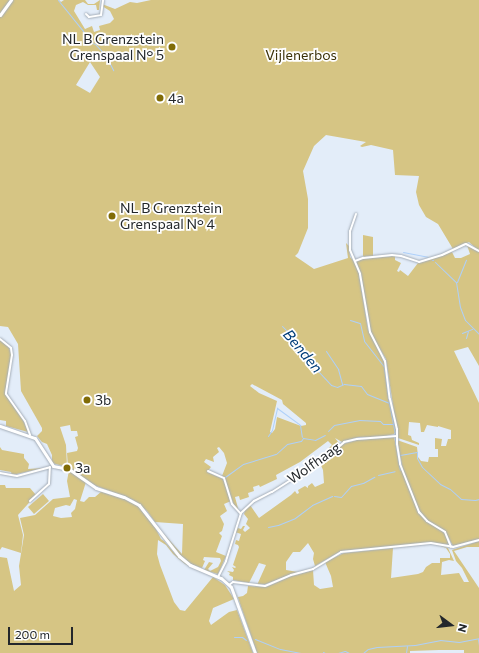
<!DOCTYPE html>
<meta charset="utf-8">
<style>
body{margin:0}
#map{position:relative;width:479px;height:653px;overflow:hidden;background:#e3edf9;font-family:Commissioner,sans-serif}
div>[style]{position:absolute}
.green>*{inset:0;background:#d6c584}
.stream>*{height:1px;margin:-0.5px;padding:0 0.5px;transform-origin:0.5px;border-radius:0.5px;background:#aed0fa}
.roads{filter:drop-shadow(0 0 1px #a4adb8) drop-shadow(0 0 1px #a4adb8)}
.street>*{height:2px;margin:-1px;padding:0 1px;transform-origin:1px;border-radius:1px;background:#fff}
.secondary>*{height:3px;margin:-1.5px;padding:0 1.5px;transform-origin:1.5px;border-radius:1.5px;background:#fff}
.dots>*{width:11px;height:11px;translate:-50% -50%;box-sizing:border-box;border:2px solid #fff;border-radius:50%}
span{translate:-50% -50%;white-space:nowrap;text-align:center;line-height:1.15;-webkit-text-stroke:3.5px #fff;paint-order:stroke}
.poi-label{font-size:14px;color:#23272b}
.right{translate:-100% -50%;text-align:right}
.left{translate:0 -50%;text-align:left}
.park-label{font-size:14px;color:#3c3209}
.street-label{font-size:14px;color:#23272b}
.water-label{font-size:15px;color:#003d79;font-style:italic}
.north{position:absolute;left:431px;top:605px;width:40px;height:40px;-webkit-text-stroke:3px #fff;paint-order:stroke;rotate:105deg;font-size:11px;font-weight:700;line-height:16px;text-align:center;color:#23272b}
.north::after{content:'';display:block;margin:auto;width:14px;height:18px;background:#23272b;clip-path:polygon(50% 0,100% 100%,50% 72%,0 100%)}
.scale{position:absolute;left:8px;top:627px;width:65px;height:18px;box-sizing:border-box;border:2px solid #23272b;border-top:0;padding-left:5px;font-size:12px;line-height:14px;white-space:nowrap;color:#23272b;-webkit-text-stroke:3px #fff;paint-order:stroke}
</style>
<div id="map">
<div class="green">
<div style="clip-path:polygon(evenodd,0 0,59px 0,61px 2px,64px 0,85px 0,88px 4px,94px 4px,100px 0,99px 10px,97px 10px,96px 5px,88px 5px,83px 2px,76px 5px,74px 11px,85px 29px,92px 26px,94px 32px,100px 30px,99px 26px,110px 23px,114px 19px,110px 11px,102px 6px,102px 4px,115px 9px,130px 2px,137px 3px,151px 0,479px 0,479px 251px,469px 242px,453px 249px,438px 224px,426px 217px,419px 205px,416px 192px,419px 176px,395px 175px,393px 150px,371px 145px,362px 147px,360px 146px,366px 142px,326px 135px,314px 146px,303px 171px,308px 199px,308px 228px,298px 253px,295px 256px,314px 269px,348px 258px,346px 243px,349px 246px,350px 257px,356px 263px,359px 274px,368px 330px,385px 361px,388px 395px,396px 431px,394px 434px,383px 437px,359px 437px,342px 442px,335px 438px,339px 443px,331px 452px,328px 449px,332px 445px,328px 441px,300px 462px,276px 475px,277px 479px,260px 487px,259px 485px,253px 487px,254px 491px,248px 493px,249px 497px,240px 500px,239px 496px,235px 497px,239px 512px,234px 505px,224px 477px,222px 476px,227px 463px,224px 453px,219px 447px,217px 448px,219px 452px,213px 457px,214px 462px,206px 459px,204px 462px,211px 467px,207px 472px,223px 479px,231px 501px,224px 504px,227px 511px,220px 516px,224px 524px,222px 531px,219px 533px,222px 536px,216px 552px,226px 556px,218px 574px,204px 570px,209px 562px,213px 563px,208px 569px,210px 571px,218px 567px,221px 561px,220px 558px,204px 557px,203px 560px,205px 561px,202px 568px,190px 564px,178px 553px,162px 532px,182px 554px,183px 524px,155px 522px,147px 511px,133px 500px,94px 485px,68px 468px,67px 453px,77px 451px,78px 448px,75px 437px,78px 436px,77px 431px,71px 431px,70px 425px,60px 427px,66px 445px,67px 467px,52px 463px,52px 455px,47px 444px,42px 442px,37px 436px,42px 431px,42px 428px,21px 391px,18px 344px,8px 327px,0 326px,0 0,90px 62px,100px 77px,90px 93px,76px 85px,90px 62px,0 0,252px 384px,282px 400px,283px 404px,306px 423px,306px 425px,301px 426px,277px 417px,275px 429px,272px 433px,270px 432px,277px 401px,259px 393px,250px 386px,252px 384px)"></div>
<div style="clip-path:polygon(363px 235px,373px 237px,373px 256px,363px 257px)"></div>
<div style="clip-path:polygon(467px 245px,479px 252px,479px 366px,468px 347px,454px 351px,479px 403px,479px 539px,453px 546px,447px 535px,441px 530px,445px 534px,449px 545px,434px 543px,341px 551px,315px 566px,313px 559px,314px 553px,308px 543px,300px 552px,293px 552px,286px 562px,286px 570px,298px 572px,266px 584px,257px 585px,266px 565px,259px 563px,249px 583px,233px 580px,233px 577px,229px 575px,230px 573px,227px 571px,233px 572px,234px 570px,232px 567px,235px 568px,236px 567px,233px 565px,239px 547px,238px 545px,235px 544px,236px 540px,239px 541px,241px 534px,235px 532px,238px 528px,241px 529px,243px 526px,245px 526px,243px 530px,245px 532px,250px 528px,246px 524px,248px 519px,244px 514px,245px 510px,250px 505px,259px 518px,291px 495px,295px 491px,297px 494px,299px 493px,298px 490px,305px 486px,308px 488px,308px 486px,312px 483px,315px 487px,324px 483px,323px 470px,320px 463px,343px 444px,357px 440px,394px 437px,400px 466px,403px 470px,397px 440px,417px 447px,418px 457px,421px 461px,428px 462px,429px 457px,438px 457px,438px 449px,435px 449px,435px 438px,442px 439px,441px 446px,446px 446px,448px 439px,451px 439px,451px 430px,438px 426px,438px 427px,427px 425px,424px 432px,421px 432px,420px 423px,409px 422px,408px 435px,411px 436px,412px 440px,419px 443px,419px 445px,398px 438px,386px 359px,371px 334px,361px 274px,356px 261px,358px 259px,395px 256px,395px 260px,401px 263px,397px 271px,399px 272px,400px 270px,408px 276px,418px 263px,452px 252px,455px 258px,461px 258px,470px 254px)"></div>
<div style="clip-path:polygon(0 340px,8px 346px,12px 355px,5px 394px,24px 422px,28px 432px,6px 426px,6px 421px,0 420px)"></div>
<div style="clip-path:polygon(0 447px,2px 450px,24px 454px,24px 458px,29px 464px,28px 469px,44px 468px,12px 475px,11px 472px,0 470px)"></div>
<div style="clip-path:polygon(evenodd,69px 470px,86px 482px,80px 501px,84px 502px,89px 497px,95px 497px,102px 491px,124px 498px,139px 506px,155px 527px,161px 539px,164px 541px,176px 555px,198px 570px,185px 564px,173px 554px,166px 545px,158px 540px,157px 554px,160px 565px,174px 602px,180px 610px,185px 611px,213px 577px,225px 585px,234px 599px,213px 608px,209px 621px,211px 625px,229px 612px,237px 610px,253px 653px,0 653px,0 557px,7px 558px,14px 591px,21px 585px,19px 566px,24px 535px,20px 518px,35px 515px,53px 499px,70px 497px,67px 481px,69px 470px,74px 499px,77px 500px,75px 509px,71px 513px,72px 517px,61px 518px,53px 516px,55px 508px,66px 505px,70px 506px,74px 499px)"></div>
<div style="clip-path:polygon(0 485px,5px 485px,6px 488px,30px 488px,36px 495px,18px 515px,23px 535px,21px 553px,2px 547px,0 550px)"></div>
<div style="clip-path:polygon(43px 494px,49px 501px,34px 514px,28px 507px)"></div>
<div style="clip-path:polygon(479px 541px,479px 547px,467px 547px,454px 551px,479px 588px,479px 653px,464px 653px,464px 650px,439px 650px,410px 651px,410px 653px,257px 653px,236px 592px,238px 597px,243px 596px,247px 593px,248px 586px,266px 587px,289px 577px,313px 570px,314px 585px,320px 589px,333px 587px,331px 576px,325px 562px,344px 553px,393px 548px,391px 578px,418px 574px,423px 572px,426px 567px,432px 563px,440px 563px,440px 558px,450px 558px,450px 554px,446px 548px,438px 545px,448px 548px,454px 561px,449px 560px,442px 562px,441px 575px,459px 573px,464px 582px,469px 582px,462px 568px,456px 561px,452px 550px)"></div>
</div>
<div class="stream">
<div style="left:58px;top:0;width:40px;rotate:51deg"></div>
<div style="left:83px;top:31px;width:13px;rotate:61deg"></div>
<div style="left:89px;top:42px;width:6px;rotate:18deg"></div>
<div style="left:95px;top:44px;width:16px;rotate:47deg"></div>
<div style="left:106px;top:56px;width:16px;rotate:63deg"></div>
<div style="left:403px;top:252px;width:25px;rotate:11deg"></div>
<div style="left:432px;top:260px;width:1px"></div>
<div style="left:435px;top:262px;width:29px;rotate:44deg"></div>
<div style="left:456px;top:282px;width:25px;rotate:81deg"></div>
<div style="left:460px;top:307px;width:14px;rotate:69deg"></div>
<div style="left:465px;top:320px;width:20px;rotate:45deg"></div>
<div style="left:359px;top:274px;width:19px;rotate:81deg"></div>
<div style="left:457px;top:282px;width:24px;rotate:-68deg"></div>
<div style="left:350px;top:320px;width:10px;rotate:17deg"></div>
<div style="left:360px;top:323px;width:18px;rotate:77deg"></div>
<div style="left:364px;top:341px;width:33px;rotate:52deg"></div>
<div style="left:384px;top:367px;width:36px;rotate:82deg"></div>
<div style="left:389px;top:403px;width:31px;rotate:79deg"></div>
<div style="left:282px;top:326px;width:14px;rotate:45deg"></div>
<div style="left:292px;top:336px;width:17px;rotate:65deg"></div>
<div style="left:299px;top:351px;width:16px;rotate:35deg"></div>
<div style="left:312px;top:360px;width:13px;rotate:61deg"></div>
<div style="left:318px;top:371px;width:19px;rotate:47deg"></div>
<div style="left:331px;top:385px;width:6px;rotate:18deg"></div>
<div style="left:337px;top:387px;width:8px;rotate:-23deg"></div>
<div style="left:344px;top:384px;width:17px;rotate:7deg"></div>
<div style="left:361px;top:386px;width:10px;rotate:53deg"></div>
<div style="left:367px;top:394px;width:24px;rotate:22deg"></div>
<div style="left:462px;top:333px;width:11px;rotate:-22deg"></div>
<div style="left:466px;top:338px;width:7px;rotate:-74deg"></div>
<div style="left:326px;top:351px;width:22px;rotate:56deg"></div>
<div style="left:338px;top:369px;width:16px;rotate:75deg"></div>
<div style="left:328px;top:431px;width:8px;rotate:-45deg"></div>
<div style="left:334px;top:425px;width:25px;rotate:-11deg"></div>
<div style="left:359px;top:420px;width:21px;rotate:3deg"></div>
<div style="left:380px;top:421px;width:4px;rotate:45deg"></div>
<div style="left:383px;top:424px;width:11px"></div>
<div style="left:268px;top:436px;width:7px;rotate:-56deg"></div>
<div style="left:272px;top:430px;width:23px;rotate:-77deg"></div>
<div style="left:277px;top:408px;width:29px;rotate:36deg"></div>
<div style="left:300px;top:425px;width:12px;rotate:81deg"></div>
<div style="left:395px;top:439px;width:31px;rotate:81deg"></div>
<div style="left:400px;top:455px;width:17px;rotate:-10deg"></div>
<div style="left:417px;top:452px;width:6px;rotate:90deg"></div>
<div style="left:417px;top:458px;width:10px;rotate:61deg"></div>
<div style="left:422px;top:467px;width:25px;rotate:43deg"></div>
<div style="left:440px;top:484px;width:11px;rotate:27deg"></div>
<div style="left:450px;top:489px;width:15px;rotate:42deg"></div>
<div style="left:461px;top:499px;width:14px;rotate:4deg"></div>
<div style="left:475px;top:500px;width:4px;rotate:-14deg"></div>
<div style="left:378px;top:475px;width:17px;rotate:-13deg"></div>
<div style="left:225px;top:477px;width:22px;rotate:-36deg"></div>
<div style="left:243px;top:464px;width:34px;rotate:-17deg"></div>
<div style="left:276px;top:454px;width:15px;rotate:-42deg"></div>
<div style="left:287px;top:444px;width:14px;rotate:-12deg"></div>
<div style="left:301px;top:441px;width:4px;rotate:-56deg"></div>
<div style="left:303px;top:438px;width:12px;rotate:9deg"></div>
<div style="left:315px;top:440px;width:11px;rotate:-27deg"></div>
<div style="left:334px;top:496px;width:7px;rotate:8deg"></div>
<div style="left:341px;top:497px;width:15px;rotate:-48deg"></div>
<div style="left:351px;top:486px;width:12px;rotate:-14deg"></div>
<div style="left:363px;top:483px;width:13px;rotate:-29deg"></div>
<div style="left:268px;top:527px;width:10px;rotate:-11deg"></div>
<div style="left:278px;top:525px;width:18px;rotate:-22deg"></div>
<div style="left:295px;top:518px;width:21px;rotate:-37deg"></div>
<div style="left:312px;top:505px;width:22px;rotate:-24deg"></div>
<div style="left:234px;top:637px;width:8px"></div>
<div style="left:242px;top:637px;width:5px;rotate:37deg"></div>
<div style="left:255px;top:639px;width:27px;rotate:22deg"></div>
<div style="left:280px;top:649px;width:21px;rotate:11deg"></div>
<div style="left:478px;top:639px;width:6px;rotate:81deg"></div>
<div style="left:323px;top:652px;width:2px;rotate:27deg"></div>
<div style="left:302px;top:653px;width:2px"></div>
<div style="left:338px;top:653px;width:7px;rotate:-16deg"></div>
<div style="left:345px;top:651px;width:4px;rotate:27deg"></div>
<div style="left:363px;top:653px;width:6px;rotate:-39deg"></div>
<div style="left:368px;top:649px;width:9px;rotate:-13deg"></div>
<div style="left:377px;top:647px;width:38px;rotate:-3deg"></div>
<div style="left:415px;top:645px;width:25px;rotate:-11deg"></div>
<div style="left:440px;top:640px;width:19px;rotate:6deg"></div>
<div style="left:459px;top:642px;width:20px;rotate:-11deg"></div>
<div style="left:406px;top:653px;width:7px;rotate:-82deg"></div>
</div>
<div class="roads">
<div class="street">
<div style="left:86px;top:14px;width:4px;rotate:45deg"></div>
<div style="left:89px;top:17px;width:12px;rotate:-9deg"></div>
<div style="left:101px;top:15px;width:15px;rotate:-82deg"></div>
<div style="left:356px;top:214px;width:18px;rotate:109deg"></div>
<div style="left:350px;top:231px;width:19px;rotate:90deg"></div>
<div style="left:350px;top:250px;width:26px;rotate:67deg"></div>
<div style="left:360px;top:274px;width:59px;rotate:80.2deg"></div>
<div style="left:370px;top:332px;width:33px;rotate:63deg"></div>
<div style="left:385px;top:361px;width:38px;rotate:83deg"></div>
<div style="left:390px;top:399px;width:31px;rotate:77deg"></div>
<div style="left:397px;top:429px;width:15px;rotate:90deg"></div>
<div style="left:397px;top:444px;width:20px;rotate:81deg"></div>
<div style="left:400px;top:464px;width:52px;rotate:68.4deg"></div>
<div style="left:419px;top:512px;width:12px;rotate:48deg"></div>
<div style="left:427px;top:521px;width:21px;rotate:31deg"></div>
<div style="left:445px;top:532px;width:16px;rotate:68deg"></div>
<div style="left:355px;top:261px;width:9px;rotate:-21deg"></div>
<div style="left:363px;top:258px;width:29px;rotate:-6deg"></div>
<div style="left:392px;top:255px;width:9px;rotate:6deg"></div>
<div style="left:401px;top:256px;width:19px;rotate:18deg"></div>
<div style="left:419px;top:262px;width:24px;rotate:-17deg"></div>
<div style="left:442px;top:255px;width:26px;rotate:-25deg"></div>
<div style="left:466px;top:244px;width:15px;rotate:28deg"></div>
<div style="left:0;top:339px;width:14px;rotate:39deg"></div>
<div style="left:11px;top:348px;width:7px;rotate:82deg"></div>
<div style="left:12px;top:355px;width:39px;rotate:99deg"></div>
<div style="left:6px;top:394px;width:33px;rotate:55deg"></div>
<div style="left:25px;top:421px;width:15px;rotate:70deg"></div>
<div style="left:208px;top:471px;width:17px;rotate:24deg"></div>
<div style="left:224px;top:478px;width:27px;rotate:73deg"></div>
<div style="left:232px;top:504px;width:13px;rotate:48deg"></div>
<div style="left:0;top:473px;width:17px;rotate:10deg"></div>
<div style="left:17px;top:476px;width:34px;rotate:-15deg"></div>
<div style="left:30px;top:501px;width:25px;rotate:-42deg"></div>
<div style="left:49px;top:484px;width:17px;rotate:-87deg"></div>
<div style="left:218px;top:577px;width:18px;rotate:-63deg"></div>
<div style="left:226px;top:561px;width:50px;rotate:-72.6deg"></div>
<div style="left:241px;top:513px;width:18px;rotate:-43deg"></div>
<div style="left:254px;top:501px;width:20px;rotate:-27deg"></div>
<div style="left:272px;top:492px;width:65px;rotate:-32.5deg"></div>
<div style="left:327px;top:457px;width:23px;rotate:-41deg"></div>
<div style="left:344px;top:442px;width:13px;rotate:-13deg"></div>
<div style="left:357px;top:439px;width:40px;rotate:-4.3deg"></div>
<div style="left:229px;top:585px;width:5px;rotate:-37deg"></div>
<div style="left:233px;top:582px;width:32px;rotate:7deg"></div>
<div style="left:265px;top:586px;width:28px;rotate:-23deg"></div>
<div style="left:291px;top:575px;width:23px;rotate:-15deg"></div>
<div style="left:313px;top:569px;width:33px;rotate:-31deg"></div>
<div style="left:341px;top:552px;width:90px;rotate:-5.7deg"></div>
<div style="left:431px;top:543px;width:22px;rotate:10deg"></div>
<div style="left:453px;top:547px;width:27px;rotate:-15deg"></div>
</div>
<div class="secondary">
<div style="left:0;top:15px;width:19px;rotate:-54deg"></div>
<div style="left:0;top:426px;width:37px;rotate:19deg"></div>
<div style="left:35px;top:438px;width:33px;rotate:57deg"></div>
<div style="left:53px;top:466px;width:16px;rotate:11deg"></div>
<div style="left:69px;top:469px;width:33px;rotate:35deg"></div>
<div style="left:96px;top:488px;width:29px;rotate:18deg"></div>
<div style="left:124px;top:497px;width:17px;rotate:28deg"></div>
<div style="left:139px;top:505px;width:65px;rotate:51.9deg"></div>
<div style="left:179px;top:556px;width:14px;rotate:39deg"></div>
<div style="left:190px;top:565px;width:34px;rotate:23deg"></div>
<div style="left:221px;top:578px;width:13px;rotate:42deg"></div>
<div style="left:231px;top:587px;width:70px;rotate:70deg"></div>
</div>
</div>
<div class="dots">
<div style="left:172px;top:47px;background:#816c07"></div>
<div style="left:160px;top:98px;background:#816c07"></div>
<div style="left:112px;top:216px;background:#816c07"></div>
<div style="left:87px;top:400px;background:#816c07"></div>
<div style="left:67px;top:468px;background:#816c07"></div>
</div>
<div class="poi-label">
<span class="right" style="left:164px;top:47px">NL B Grenzstein<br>Grenspaal N° 5</span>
<span class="left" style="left:168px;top:98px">4a</span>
<span class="left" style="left:120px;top:216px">NL B Grenzstein<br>Grenspaal N° 4</span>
<span class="left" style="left:95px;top:400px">3b</span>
<span class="left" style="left:75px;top:468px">3a</span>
</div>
<div class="park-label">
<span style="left:301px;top:55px">Vijlenerbos</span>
</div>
<div class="street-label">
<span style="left:314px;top:463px;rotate:-35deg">Wolfhaag</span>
</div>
<div class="water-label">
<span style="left:303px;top:351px;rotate:50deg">Benden</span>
</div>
<div class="north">N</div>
<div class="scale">200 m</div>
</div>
